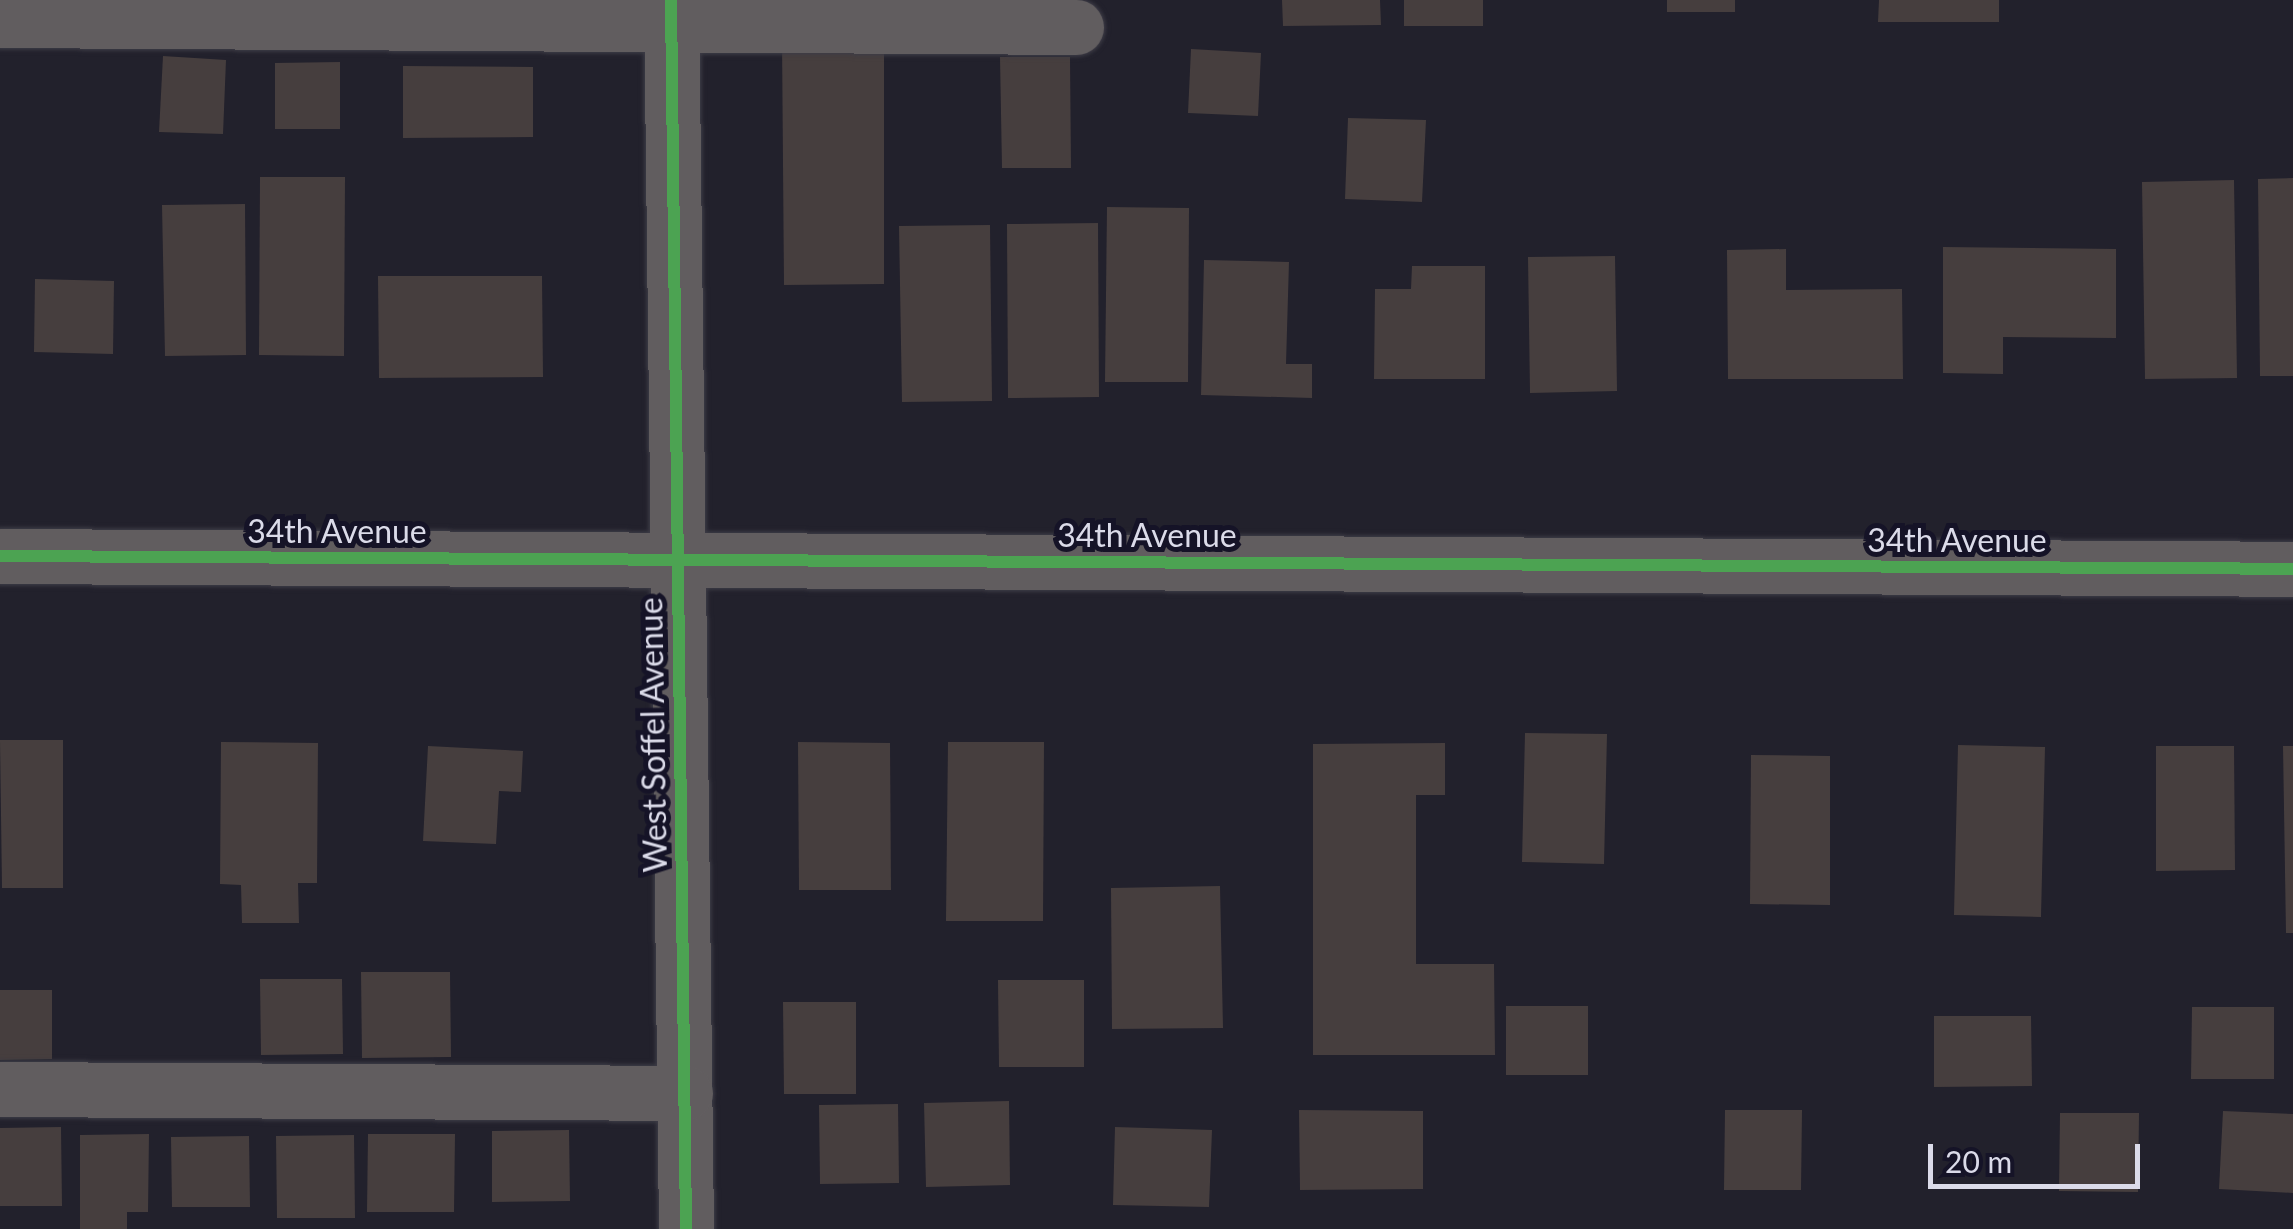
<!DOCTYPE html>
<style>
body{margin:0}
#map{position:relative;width:2293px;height:1229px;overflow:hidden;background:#22212c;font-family:Lato,sans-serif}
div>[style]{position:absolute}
.building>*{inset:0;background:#463e3e}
.roads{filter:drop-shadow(0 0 2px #3d3c46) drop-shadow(0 0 2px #3d3c46)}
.minor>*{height:55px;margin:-27.5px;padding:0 27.5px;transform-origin:27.5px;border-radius:27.5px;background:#615d5f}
.cycleway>*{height:12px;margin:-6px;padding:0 6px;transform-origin:6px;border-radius:6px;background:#4ca352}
span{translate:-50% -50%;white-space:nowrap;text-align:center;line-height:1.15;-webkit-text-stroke:10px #151327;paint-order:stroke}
.street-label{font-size:32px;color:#dbdbe9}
.scale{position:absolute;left:1928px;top:1144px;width:212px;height:45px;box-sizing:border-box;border:5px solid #dbdbe9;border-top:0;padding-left:12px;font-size:30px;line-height:35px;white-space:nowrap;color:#dbdbe9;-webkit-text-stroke:8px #151327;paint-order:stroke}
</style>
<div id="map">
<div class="building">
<div style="clip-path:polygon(1282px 0,1380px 0,1381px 25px,1283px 26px)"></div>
<div style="clip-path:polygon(1404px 0,1483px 0,1483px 26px,1404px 26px)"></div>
<div style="clip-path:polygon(1667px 0,1735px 0,1735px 12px,1667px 12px)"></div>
<div style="clip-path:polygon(1879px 0,1999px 0,1999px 22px,1878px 22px)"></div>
<div style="clip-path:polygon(884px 39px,884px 284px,784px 285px,782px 40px)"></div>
<div style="clip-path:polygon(1191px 49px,1261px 53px,1258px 116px,1188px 113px)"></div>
<div style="clip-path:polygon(163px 56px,226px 60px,223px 134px,159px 132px)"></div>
<div style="clip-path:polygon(1000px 57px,1070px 57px,1071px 168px,1002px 168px)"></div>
<div style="clip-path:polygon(340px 62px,340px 129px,275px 129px,275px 63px)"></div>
<div style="clip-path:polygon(403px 66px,533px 67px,533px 137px,403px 138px)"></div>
<div style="clip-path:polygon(1348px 118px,1426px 120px,1422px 202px,1345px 199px)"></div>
<div style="clip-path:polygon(260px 177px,345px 177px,344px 356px,259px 355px)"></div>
<div style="clip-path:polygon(2293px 178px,2293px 376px,2260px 376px,2258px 179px)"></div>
<div style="clip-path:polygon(2234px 180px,2237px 378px,2145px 379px,2142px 182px)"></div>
<div style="clip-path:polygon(245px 204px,246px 355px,165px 356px,162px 205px)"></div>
<div style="clip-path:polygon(1107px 207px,1189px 208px,1188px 382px,1105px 382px)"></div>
<div style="clip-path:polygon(1098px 223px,1099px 397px,1008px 398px,1007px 224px)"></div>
<div style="clip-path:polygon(990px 225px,992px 401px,902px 402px,899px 226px)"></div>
<div style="clip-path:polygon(1943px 247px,2116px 249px,2116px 338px,2003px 337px,2003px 374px,1943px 373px)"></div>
<div style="clip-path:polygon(1786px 249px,1786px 290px,1902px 289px,1903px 379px,1728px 379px,1727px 250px)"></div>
<div style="clip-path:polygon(1615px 256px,1617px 391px,1530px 393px,1528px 257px)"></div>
<div style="clip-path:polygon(1204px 260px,1289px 262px,1286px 364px,1312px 364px,1312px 398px,1201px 395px)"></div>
<div style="clip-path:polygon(1412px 266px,1485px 266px,1485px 379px,1374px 379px,1375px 289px,1411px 289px)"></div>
<div style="clip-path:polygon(378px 276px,542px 276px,543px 377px,379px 378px)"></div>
<div style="clip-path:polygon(35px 279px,114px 281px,113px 354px,34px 352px)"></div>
<div style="clip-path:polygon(1525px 733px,1607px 734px,1604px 864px,1522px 862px)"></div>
<div style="clip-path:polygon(0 740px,63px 740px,63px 888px,2px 888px)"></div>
<div style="clip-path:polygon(221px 742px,318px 743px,317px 883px,298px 883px,299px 923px,242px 923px,241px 885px,220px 884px)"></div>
<div style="clip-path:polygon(798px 742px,890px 743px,891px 890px,799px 890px)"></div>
<div style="clip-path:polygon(948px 742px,1044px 742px,1043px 921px,946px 921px)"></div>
<div style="clip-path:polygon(1445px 743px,1445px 795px,1416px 795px,1416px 964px,1494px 964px,1495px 1055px,1313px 1055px,1313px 744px)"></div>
<div style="clip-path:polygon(1958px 745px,2045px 747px,2041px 917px,1954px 915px)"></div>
<div style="clip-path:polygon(428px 746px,523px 751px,521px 792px,499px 791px,496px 844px,423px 841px)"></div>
<div style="clip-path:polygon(2156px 746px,2234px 746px,2235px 870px,2156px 871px)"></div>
<div style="clip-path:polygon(2283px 746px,2293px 746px,2293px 933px,2286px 933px)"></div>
<div style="clip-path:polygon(1751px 755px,1830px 756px,1830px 905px,1750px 904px)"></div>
<div style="clip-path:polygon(1220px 886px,1223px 1028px,1112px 1029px,1111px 888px)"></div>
<div style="clip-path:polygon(361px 972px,450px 972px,451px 1057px,362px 1058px)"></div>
<div style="clip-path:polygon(260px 979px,342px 979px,343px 1054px,261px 1055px)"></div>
<div style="clip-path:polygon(998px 980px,1084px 980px,1084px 1067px,999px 1067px)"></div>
<div style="clip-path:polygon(0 990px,52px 990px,52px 1059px,0 1060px)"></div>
<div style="clip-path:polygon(783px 1002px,856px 1002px,856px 1094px,784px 1094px)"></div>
<div style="clip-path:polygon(1506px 1006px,1588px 1006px,1588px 1075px,1506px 1075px)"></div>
<div style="clip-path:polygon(2192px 1007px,2274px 1007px,2274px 1079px,2191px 1079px)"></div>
<div style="clip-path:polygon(1934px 1016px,2031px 1016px,2032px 1086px,1934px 1087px)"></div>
<div style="clip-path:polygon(1009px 1101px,1010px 1185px,926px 1187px,924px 1103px)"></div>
<div style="clip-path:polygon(898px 1104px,899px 1183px,820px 1184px,819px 1105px)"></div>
<div style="clip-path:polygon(1299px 1110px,1423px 1111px,1423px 1189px,1300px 1190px)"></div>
<div style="clip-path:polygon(1725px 1110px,1802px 1110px,1801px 1190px,1724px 1190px)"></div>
<div style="clip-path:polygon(2223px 1111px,2293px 1114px,2293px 1193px,2219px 1189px)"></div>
<div style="clip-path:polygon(2060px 1113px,2139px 1113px,2138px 1192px,2059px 1191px)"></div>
<div style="clip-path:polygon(61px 1127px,62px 1206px,0 1206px,0 1128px)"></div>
<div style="clip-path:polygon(1115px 1127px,1212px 1130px,1209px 1207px,1113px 1205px)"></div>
<div style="clip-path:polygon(569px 1130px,570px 1201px,492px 1202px,492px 1131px)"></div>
<div style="clip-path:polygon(149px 1134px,148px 1212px,127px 1212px,127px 1229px,80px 1229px,80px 1135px)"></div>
<div style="clip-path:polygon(368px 1134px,455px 1134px,454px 1212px,367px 1212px)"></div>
<div style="clip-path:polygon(354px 1135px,355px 1218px,277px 1218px,276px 1136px)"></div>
<div style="clip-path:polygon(249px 1136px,250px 1207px,172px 1207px,171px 1137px)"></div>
</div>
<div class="roads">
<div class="minor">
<div style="left:671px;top:0;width:1229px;rotate:89.3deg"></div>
<div style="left:0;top:20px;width:1076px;rotate:0.37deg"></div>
<div style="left:0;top:556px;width:2293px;rotate:0.32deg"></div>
<div style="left:0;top:1089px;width:685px;rotate:0.33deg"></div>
</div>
</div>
<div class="cycleway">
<div style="left:671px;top:0;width:1229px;rotate:89.3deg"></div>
<div style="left:0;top:556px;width:2293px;rotate:0.32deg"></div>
</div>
<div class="street-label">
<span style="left:337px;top:531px">34th Avenue</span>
<span style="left:1147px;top:535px">34th Avenue</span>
<span style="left:1957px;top:540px">34th Avenue</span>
<span style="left:653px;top:735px;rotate:-91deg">West Soffel Avenue</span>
</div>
<div class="scale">20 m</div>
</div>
